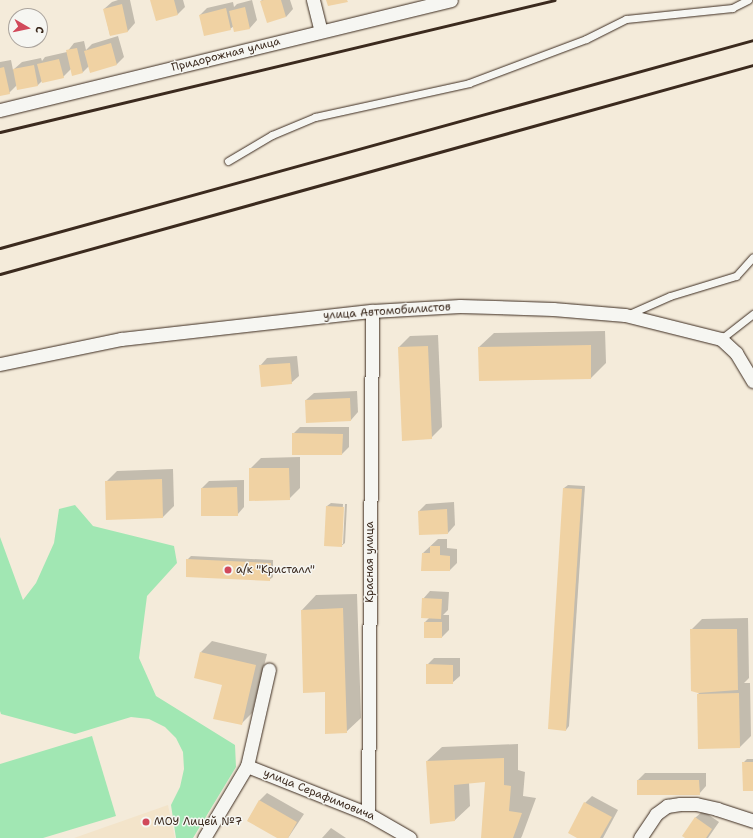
<!DOCTYPE html>
<meta charset="utf-8">
<style>
body{margin:0}
#map{position:relative;width:753px;height:838px;overflow:hidden;background:#f4ebda;font-family:"Shantell Sans",sans-serif}
div>[style]{position:absolute}
.built>*{inset:0;background:#f3e4ca}
.green>*{inset:0;background:#a1e7b3}
.shadow>*{inset:0;background:#0003}
.building>*{inset:0;background:#f0d2a3}
.roads{filter:drop-shadow(0 0 1px #3b2a1e) drop-shadow(0 0 1px #3b2a1e)}
.lane>*{height:7px;margin:-3.5px;padding:0 3.5px;transform-origin:3.5px;border-radius:3.5px;background:#f6f6f2}
.street>*{height:13px;margin:-6.5px;padding:0 6.5px;transform-origin:6.5px;border-radius:6.5px;background:#f6f6f2}
.rail>*{height:3px;margin:-1.5px;padding:0 1.5px;transform-origin:1.5px;border-radius:1.5px;background:#3b2a1e}
.dots>*{width:11px;height:11px;translate:-50% -50%;box-sizing:border-box;border:2px solid #f6f6f2;border-radius:50%}
span{translate:-50% -50%;white-space:nowrap;text-align:center;line-height:1.15;-webkit-text-stroke:3px #f6f6f2;paint-order:stroke}
.street-label{font-size:11px;color:#3b2a1e}
.poi-label{font-size:11px;color:#3b2a1e}
.left{translate:0 -50%;text-align:left}
.north{position:absolute;left:8px;top:8px;width:40px;height:40px;box-sizing:border-box;background:#f6f6f2;border:1px solid #aba49d;border-radius:50%;rotate:99deg;font-size:11px;font-weight:700;line-height:16px;text-align:center;color:#3b2a1e}
.north::after{content:'';display:block;margin:auto;width:14px;height:18px;background:#d1495b;clip-path:polygon(50% 0,100% 100%,50% 72%,0 100%)}
</style>
<div id="map">
<div class="built">
<div style="clip-path:polygon(168px 805px,175px 838px,74px 838px)"></div>
</div>
<div class="green">
<div style="clip-path:polygon(75px 505px,93px 526px,174px 546px,177px 563px,147px 596px,139px 658px,156px 696px,235px 745px,236px 767px,193px 838px,176px 838px,171px 805px,180px 787px,184px 769px,183px 752px,176px 738px,165px 727px,149px 719px,131px 717px,75px 734px,1px 714px,0 711px,0 537px,23px 600px,36px 583px,54px 543px,59px 509px)"></div>
<div style="clip-path:polygon(92px 736px,116px 816px,43px 838px,0 838px,0 764px)"></div>
</div>
<div class="shadow">
<div style="clip-path:polygon(118px 0,130px 0,135px 23px,128px 31px,110px 35px,104px 9px,112px 2px)"></div>
<div style="clip-path:polygon(152px 0,183px 0,185px 7px,178px 14px,157px 20px)"></div>
<div style="clip-path:polygon(252px 0,257px 20px,250px 28px,235px 31px,234px 26px,230px 29px,200px 15px,207px 8px,233px 2px,234px 7px,237px 4px)"></div>
<div style="clip-path:polygon(262px 0,290px 0,293px 9px,286px 17px,261px 1px)"></div>
<div style="clip-path:polygon(118px 36px,124px 57px,117px 64px,89px 66px,83px 72px,71px 69px,63px 77px,42px 81px,38px 85px,17px 85px,9px 93px,0 95px,0 62px,11px 60px,13px 70px,22px 62px,41px 58px,42px 61px,45px 57px,67px 52px,74px 43px,84px 41px,86px 50px,92px 44px)"></div>
<div style="clip-path:polygon(605px 331px,606px 363px,591px 378px,480px 380px,479px 347px,494px 333px)"></div>
<div style="clip-path:polygon(438px 335px,442px 427px,431px 438px,399px 347px,410px 336px)"></div>
<div style="clip-path:polygon(297px 356px,299px 376px,291px 383px,260px 366px,267px 358px)"></div>
<div style="clip-path:polygon(357px 391px,358px 412px,351px 420px,306px 400px,314px 393px)"></div>
<div style="clip-path:polygon(300px 427px,349px 427px,349px 447px,342px 454px,293px 434px)"></div>
<div style="clip-path:polygon(300px 457px,300px 488px,289px 499px,250px 469px,261px 458px)"></div>
<div style="clip-path:polygon(173px 469px,174px 506px,163px 517px,106px 482px,117px 471px)"></div>
<div style="clip-path:polygon(244px 480px,244px 507px,237px 515px,202px 488px,209px 481px)"></div>
<div style="clip-path:polygon(568px 485px,585px 486px,569px 726px,566px 730px,564px 488px)"></div>
<div style="clip-path:polygon(454px 502px,455px 525px,448px 533px,419px 511px,426px 504px)"></div>
<div style="clip-path:polygon(331px 503px,343px 504px,341px 544px,343px 544px,345px 504px,347px 504px,345px 543px,341px 546px,327px 506px)"></div>
<div style="clip-path:polygon(438px 539px,447px 539px,447px 548px,457px 549px,457px 563px,450px 570px,423px 553px)"></div>
<div style="clip-path:polygon(191px 556px,273px 560px,273px 577px,269px 580px,187px 560px)"></div>
<div style="clip-path:polygon(430px 591px,449px 592px,448px 610px,443px 615px,449px 615px,449px 630px,442px 637px,425px 622px,430px 617px,423px 599px)"></div>
<div style="clip-path:polygon(357px 594px,361px 718px,346px 732px,326px 691px,304px 692px,302px 610px,316px 595px)"></div>
<div style="clip-path:polygon(748px 618px,749px 678px,744px 683px,750px 683px,751px 736px,740px 747px,698px 694px,701px 691px,691px 630px,702px 619px)"></div>
<div style="clip-path:polygon(212px 641px,267px 654px,252px 713px,241px 724px,223px 684px,201px 652px)"></div>
<div style="clip-path:polygon(434px 658px,460px 658px,460px 676px,452px 683px,427px 665px)"></div>
<div style="clip-path:polygon(518px 744px,518px 770px,525px 772px,523px 796px,536px 798px,522px 836px,521px 838px,482px 838px,486px 781px,469px 782px,470px 806px,455px 820px,427px 761px,442px 747px)"></div>
<div style="clip-path:polygon(747px 759px,753px 759px,753px 790px,743px 763px)"></div>
<div style="clip-path:polygon(645px 773px,706px 773px,706px 786px,699px 794px,638px 780px)"></div>
<div style="clip-path:polygon(267px 793px,304px 814px,288px 838px,279px 838px,248px 820px,260px 800px)"></div>
<div style="clip-path:polygon(592px 796px,618px 810px,603px 838px,579px 838px,585px 803px)"></div>
<div style="clip-path:polygon(703px 811px,719px 822px,708px 838px,687px 838px,695px 818px)"></div>
<div style="clip-path:polygon(331px 828px,346px 838px,322px 838px)"></div>
</div>
<div class="building">
<div style="clip-path:polygon(150px 0,174px 0,178px 15px,156px 21px)"></div>
<div style="clip-path:polygon(264px 0,281px 0,286px 17px,267px 23px,260px 1px)"></div>
<div style="clip-path:polygon(326px 0,347px 0,348px 2px,328px 6px)"></div>
<div style="clip-path:polygon(122px 4px,128px 32px,110px 36px,103px 9px)"></div>
<div style="clip-path:polygon(245px 7px,250px 29px,234px 32px,229px 11px)"></div>
<div style="clip-path:polygon(226px 8px,231px 30px,204px 36px,199px 15px)"></div>
<div style="clip-path:polygon(111px 43px,117px 65px,90px 73px,84px 51px)"></div>
<div style="clip-path:polygon(77px 48px,83px 73px,72px 76px,66px 50px)"></div>
<div style="clip-path:polygon(59px 59px,64px 78px,42px 83px,37px 64px)"></div>
<div style="clip-path:polygon(34px 65px,38px 86px,17px 90px,13px 69px)"></div>
<div style="clip-path:polygon(4px 67px,10px 94px,0 96px,0 68px)"></div>
<div style="clip-path:polygon(591px 345px,591px 379px,479px 381px,478px 347px)"></div>
<div style="clip-path:polygon(428px 346px,432px 439px,402px 441px,398px 347px)"></div>
<div style="clip-path:polygon(290px 363px,292px 384px,261px 387px,259px 365px)"></div>
<div style="clip-path:polygon(350px 398px,351px 421px,306px 423px,305px 400px)"></div>
<div style="clip-path:polygon(292px 433px,343px 434px,342px 455px,292px 455px)"></div>
<div style="clip-path:polygon(249px 468px,289px 468px,290px 500px,249px 501px)"></div>
<div style="clip-path:polygon(162px 479px,163px 518px,106px 520px,105px 481px)"></div>
<div style="clip-path:polygon(237px 487px,238px 516px,201px 516px,201px 488px)"></div>
<div style="clip-path:polygon(563px 488px,582px 489px,566px 731px,548px 729px)"></div>
<div style="clip-path:polygon(326px 506px,344px 507px,342px 547px,324px 546px)"></div>
<div style="clip-path:polygon(447px 509px,448px 534px,419px 535px,418px 511px)"></div>
<div style="clip-path:polygon(430px 546px,440px 546px,440px 555px,450px 556px,450px 571px,421px 571px,422px 553px,430px 553px)"></div>
<div style="clip-path:polygon(186px 559px,271px 563px,270px 581px,186px 577px)"></div>
<div style="clip-path:polygon(422px 598px,442px 599px,441px 619px,421px 618px)"></div>
<div style="clip-path:polygon(343px 608px,347px 733px,325px 734px,325px 692px,303px 693px,301px 610px)"></div>
<div style="clip-path:polygon(424px 622px,442px 622px,442px 638px,424px 638px)"></div>
<div style="clip-path:polygon(690px 629px,737px 629px,738px 690px,698px 693px,691px 691px)"></div>
<div style="clip-path:polygon(200px 652px,256px 665px,242px 725px,213px 719px,222px 685px,194px 678px)"></div>
<div style="clip-path:polygon(426px 664px,453px 665px,453px 684px,426px 684px)"></div>
<div style="clip-path:polygon(739px 693px,740px 748px,698px 749px,697px 694px)"></div>
<div style="clip-path:polygon(504px 758px,504px 785px,511px 786px,509px 811px,522px 813px,513px 838px,481px 838px,485px 782px,454px 785px,455px 821px,430px 824px,426px 761px)"></div>
<div style="clip-path:polygon(742px 762px,753px 762px,753px 791px,743px 791px)"></div>
<div style="clip-path:polygon(637px 780px,699px 780px,700px 795px,637px 795px)"></div>
<div style="clip-path:polygon(259px 800px,297px 822px,288px 838px,277px 838px,247px 821px)"></div>
<div style="clip-path:polygon(584px 802px,612px 817px,600px 838px,577px 838px,568px 833px)"></div>
<div style="clip-path:polygon(695px 817px,712px 829px,706px 838px,685px 838px,682px 836px)"></div>
</div>
<div class="roads">
<div class="lane">
<div style="left:228px;top:161px;width:51px;rotate:-30.6deg"></div>
<div style="left:272px;top:135px;width:47px;rotate:-22.7deg"></div>
<div style="left:315px;top:117px;width:158px;rotate:-12.4deg"></div>
<div style="left:469px;top:83px;width:125px;rotate:-20.6deg"></div>
<div style="left:586px;top:39px;width:45px;rotate:-26.6deg"></div>
<div style="left:626px;top:19px;width:107px;rotate:-5.9deg"></div>
<div style="left:732px;top:8px;width:18px;rotate:-27deg"></div>
<div style="left:627px;top:315px;width:47px;rotate:-23.8deg"></div>
<div style="left:670px;top:296px;width:69px;rotate:-16.9deg"></div>
<div style="left:736px;top:276px;width:25px;rotate:-48deg"></div>
<div style="left:721px;top:339px;width:41px;rotate:-38deg"></div>
</div>
<div class="street">
<div style="left:313px;top:0;width:32px;rotate:76deg"></div>
<div style="left:0;top:110px;width:464px;rotate:-13.7deg"></div>
<div style="left:0;top:364px;width:124px;rotate:-11.7deg"></div>
<div style="left:121px;top:339px;width:253px;rotate:-6.4deg"></div>
<div style="left:372px;top:311px;width:88px;rotate:-3.3deg"></div>
<div style="left:460px;top:306px;width:93px;rotate:1.8deg"></div>
<div style="left:553px;top:309px;width:72px;rotate:4.8deg"></div>
<div style="left:625px;top:315px;width:99px;rotate:14deg"></div>
<div style="left:721px;top:339px;width:21px;rotate:43deg"></div>
<div style="left:736px;top:353px;width:33px;rotate:59deg"></div>
<div style="left:247px;top:766px;width:130px;rotate:21.6deg"></div>
<div style="left:368px;top:814px;width:48px;rotate:29.7deg"></div>
<div style="left:368px;top:814px;width:503px;rotate:-89.54deg"></div>
<div style="left:204px;top:838px;width:84px;rotate:-59.2deg"></div>
<div style="left:247px;top:766px;width:99px;rotate:-77.2deg"></div>
<div style="left:640px;top:838px;width:29px;rotate:-56deg"></div>
<div style="left:656px;top:814px;width:14px;rotate:-36deg"></div>
<div style="left:667px;top:806px;width:13px;rotate:-9deg"></div>
<div style="left:680px;top:804px;width:16px"></div>
<div style="left:696px;top:804px;width:22px;rotate:13deg"></div>
<div style="left:717px;top:809px;width:38px;rotate:18deg"></div>
</div>
</div>
<div class="rail">
<div style="left:0;top:132px;width:570px;rotate:-13.38deg"></div>
<div style="left:0;top:248px;width:781px;rotate:-15.44deg"></div>
<div style="left:0;top:274px;width:781px;rotate:-15.51deg"></div>
</div>
<div class="dots">
<div style="left:228px;top:570px;background:#d1495b"></div>
<div style="left:146px;top:822px;background:#d1495b"></div>
</div>
<div class="street-label">
<span style="left:226px;top:55px;rotate:-14deg">Придорожная улица</span>
<span style="left:387px;top:312px;rotate:-4deg">улица Автомобилистов</span>
<span style="left:370px;top:562px;rotate:-90deg">Красная улица</span>
<span style="left:319px;top:795px;rotate:22deg">улица Серафимовича</span>
</div>
<div class="poi-label">
<span class="left" style="left:236px;top:570px">а/к "Кристалл"</span>
<span class="left" style="left:154px;top:822px">МОУ Лицей №7</span>
</div>
<div class="north">С</div>
</div>
